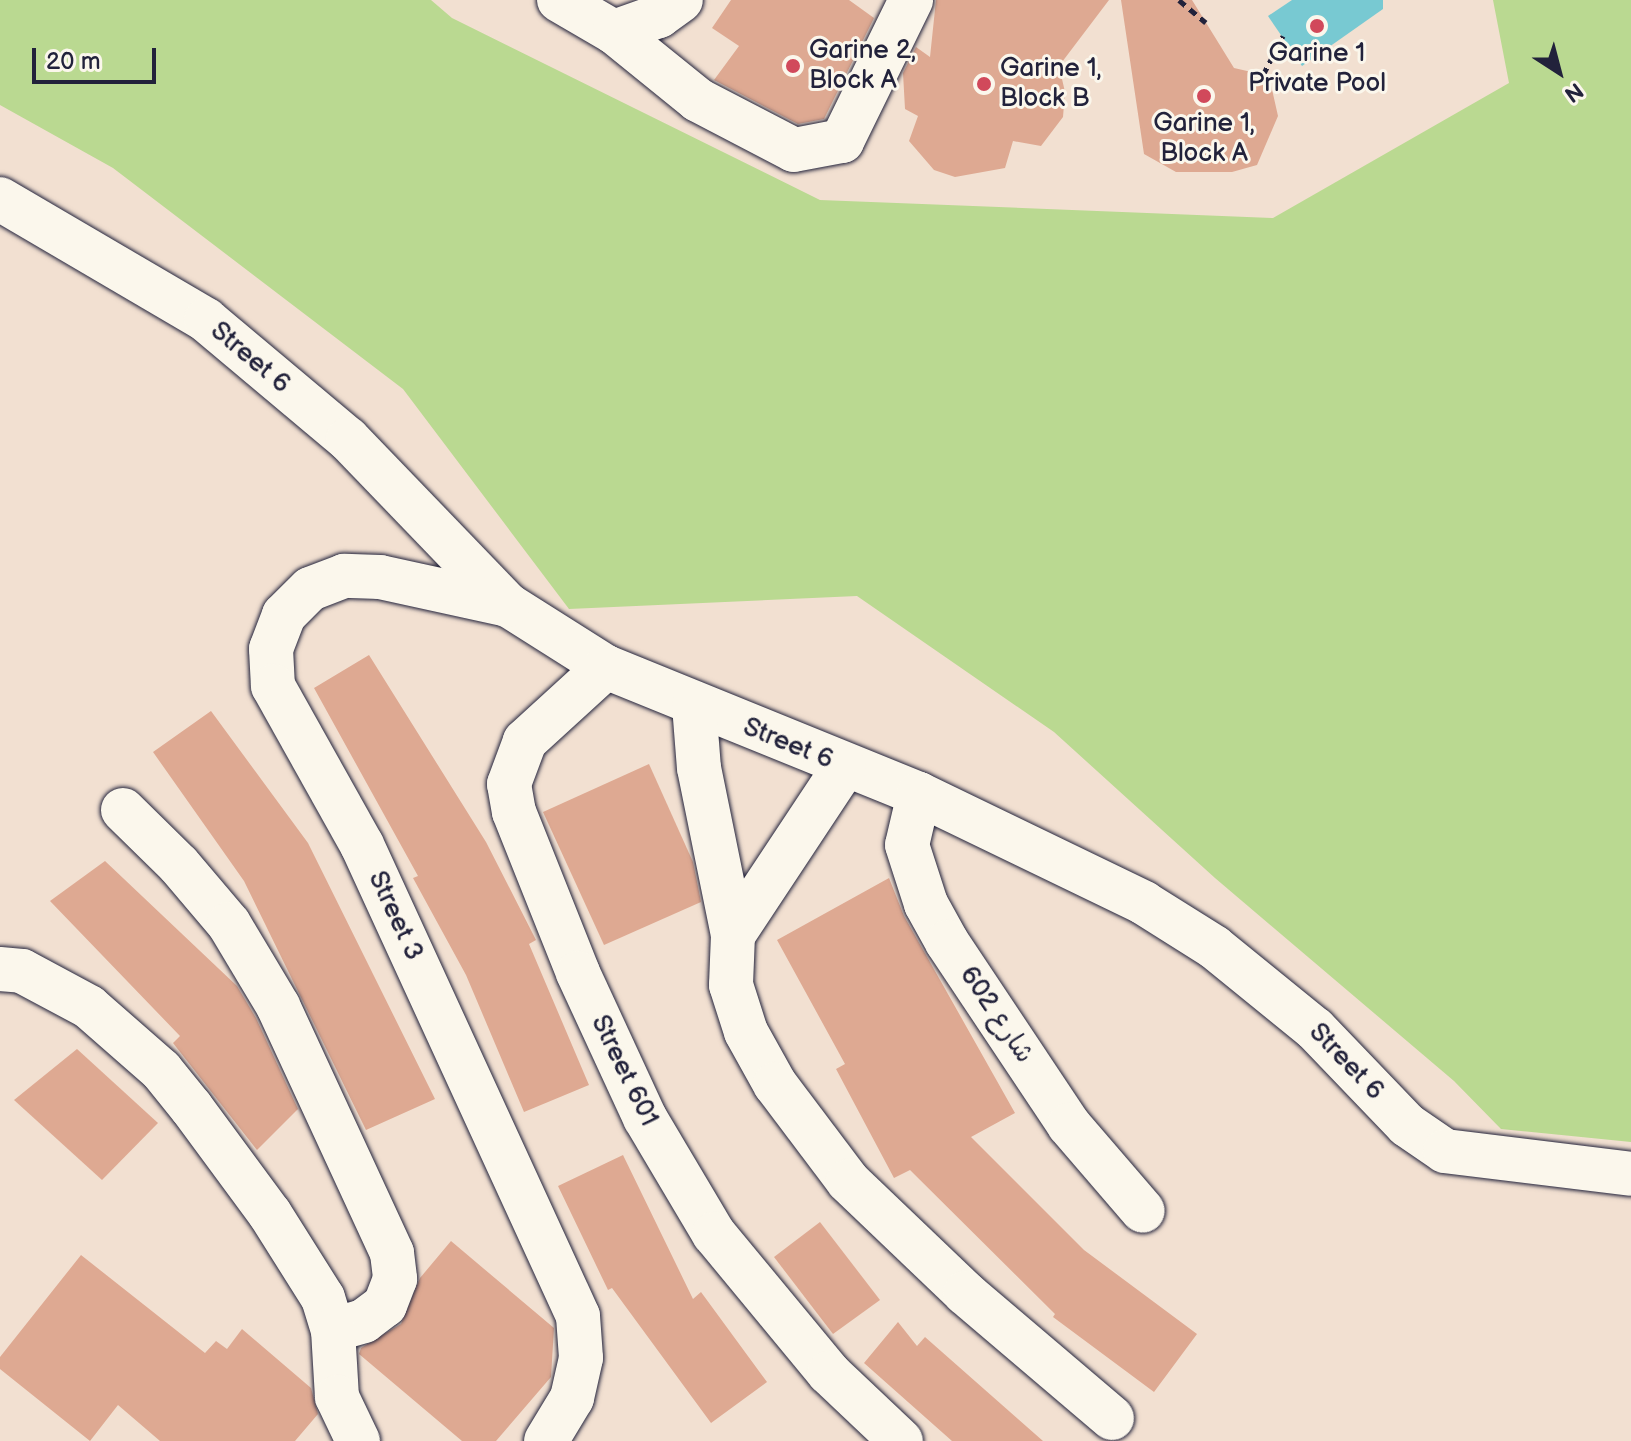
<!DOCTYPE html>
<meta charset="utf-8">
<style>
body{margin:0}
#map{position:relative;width:1631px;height:1441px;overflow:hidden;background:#f2e0d1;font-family:"Balsamiq Sans","Playpen Sans Arabic",sans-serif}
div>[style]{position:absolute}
.green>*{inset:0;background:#bad991}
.water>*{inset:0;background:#78c9d2}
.building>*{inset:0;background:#dea992}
.path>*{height:5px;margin-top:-2.5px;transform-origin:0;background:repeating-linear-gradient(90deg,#22223b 0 8px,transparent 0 14px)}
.roads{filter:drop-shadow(0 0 2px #22223b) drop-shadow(0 0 2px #22223b)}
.street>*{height:44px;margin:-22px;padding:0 22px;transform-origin:22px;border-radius:22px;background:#fbf7ec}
.dots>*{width:22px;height:22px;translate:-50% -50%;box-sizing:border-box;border:4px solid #fbf7ec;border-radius:50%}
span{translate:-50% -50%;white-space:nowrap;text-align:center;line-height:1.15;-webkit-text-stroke:6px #fbf7ec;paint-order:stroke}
.poi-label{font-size:26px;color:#22223b}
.left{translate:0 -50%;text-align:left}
.street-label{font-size:26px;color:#22223b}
.north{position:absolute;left:1519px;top:32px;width:80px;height:80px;-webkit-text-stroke:6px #fbf7ec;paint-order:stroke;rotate:144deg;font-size:22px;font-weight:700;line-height:32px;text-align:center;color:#22223b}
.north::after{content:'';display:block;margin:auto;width:28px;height:36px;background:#22223b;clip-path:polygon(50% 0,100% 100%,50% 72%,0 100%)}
.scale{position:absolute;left:32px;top:48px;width:124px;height:36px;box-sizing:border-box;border:4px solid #22223b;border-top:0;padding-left:10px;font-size:24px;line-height:28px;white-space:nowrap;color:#22223b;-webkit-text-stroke:6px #fbf7ec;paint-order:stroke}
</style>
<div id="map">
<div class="green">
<div style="clip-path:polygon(0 0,431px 0,452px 18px,820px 200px,1273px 218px,1509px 83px,1493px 0,1631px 0,1631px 1142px,1501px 1129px,1454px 1081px,1215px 878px,1054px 732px,857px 596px,569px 609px,403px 389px,113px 168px,0 105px)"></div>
</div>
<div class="water">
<div style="clip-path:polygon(1292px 0,1383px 0,1383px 9px,1302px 66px,1268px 16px)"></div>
</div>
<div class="building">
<div style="clip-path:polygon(731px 0,849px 0,874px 18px,824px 119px,798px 124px,714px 80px,739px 46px,712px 28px)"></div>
<div style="clip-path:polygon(936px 0,1109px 0,1059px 66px,1065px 92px,1063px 117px,1041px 146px,1013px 141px,1005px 168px,955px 177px,934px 170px,909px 141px,918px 116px,905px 109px,903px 73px,916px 47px,930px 57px)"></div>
<div style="clip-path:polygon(1121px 0,1192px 0,1234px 68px,1269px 76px,1278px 116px,1257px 165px,1232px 172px,1176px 172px,1144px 154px)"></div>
<div style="clip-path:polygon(369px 655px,486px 842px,536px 940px,529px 944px,589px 1085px,524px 1112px,466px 975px,413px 878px,418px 876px,314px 688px)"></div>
<div style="clip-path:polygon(211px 711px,308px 843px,435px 1099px,366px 1130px,244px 881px,153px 752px)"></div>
<div style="clip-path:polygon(649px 764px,693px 862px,701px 902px,604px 945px,543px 812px)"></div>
<div style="clip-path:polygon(105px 861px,237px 986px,256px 1018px,298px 1109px,257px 1150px,173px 1043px,180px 1036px,50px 901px)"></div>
<div style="clip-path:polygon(889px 878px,904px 916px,1015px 1113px,971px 1137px,1084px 1250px,1197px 1334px,1154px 1392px,1053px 1317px,1055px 1314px,910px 1170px,894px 1178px,836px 1069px,845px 1064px,777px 940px)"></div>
<div style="clip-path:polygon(77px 1049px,158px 1123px,102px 1180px,14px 1100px)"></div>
<div style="clip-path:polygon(623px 1155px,693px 1299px,701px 1292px,767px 1382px,711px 1423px,612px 1288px,608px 1290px,558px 1186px)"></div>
<div style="clip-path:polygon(820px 1222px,880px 1300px,833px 1334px,774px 1257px)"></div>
<div style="clip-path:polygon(451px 1241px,554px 1328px,551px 1377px,496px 1441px,462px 1441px,359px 1354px,361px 1348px,401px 1324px,420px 1278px)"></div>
<div style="clip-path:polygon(81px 1255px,205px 1353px,216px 1341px,227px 1349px,242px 1329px,311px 1388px,318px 1414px,295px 1441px,160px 1441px,118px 1405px,90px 1441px,0 1369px,0 1357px)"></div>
<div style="clip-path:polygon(898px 1322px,917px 1346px,925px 1337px,1043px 1441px,952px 1441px,864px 1363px)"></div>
</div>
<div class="path">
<div style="left:1179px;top:0;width:35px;rotate:40deg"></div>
<div style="left:1263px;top:75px;width:44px;rotate:-62.9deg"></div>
</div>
<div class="roads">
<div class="street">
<div style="left:559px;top:0;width:64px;rotate:30.2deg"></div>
<div style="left:614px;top:32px;width:108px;rotate:39deg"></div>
<div style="left:698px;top:100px;width:108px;rotate:27.5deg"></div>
<div style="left:794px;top:150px;width:49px;rotate:-10.6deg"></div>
<div style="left:842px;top:141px;width:157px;rotate:-63.9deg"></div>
<div style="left:614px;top:32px;width:48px;rotate:-19.6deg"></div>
<div style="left:659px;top:16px;width:27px;rotate:-36deg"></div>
<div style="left:0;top:199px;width:239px;rotate:30.4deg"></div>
<div style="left:206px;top:320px;width:185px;rotate:40deg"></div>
<div style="left:348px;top:439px;width:231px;rotate:46.1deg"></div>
<div style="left:508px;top:605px;width:116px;rotate:32.3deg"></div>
<div style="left:606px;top:667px;width:338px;rotate:22.1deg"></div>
<div style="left:919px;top:794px;width:250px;rotate:25.8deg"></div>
<div style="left:1144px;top:903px;width:83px;rotate:32.2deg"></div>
<div style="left:1214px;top:947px;width:130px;rotate:39.1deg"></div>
<div style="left:1315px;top:1029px;width:133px;rotate:46.2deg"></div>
<div style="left:1407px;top:1125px;width:46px;rotate:34.4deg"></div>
<div style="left:1445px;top:1151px;width:187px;rotate:7deg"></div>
<div style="left:508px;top:605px;width:131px;rotate:-167.7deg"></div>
<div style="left:380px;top:577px;width:36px;rotate:-178deg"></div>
<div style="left:344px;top:576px;width:36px;rotate:159deg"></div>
<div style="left:310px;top:589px;width:37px;rotate:135deg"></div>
<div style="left:284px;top:615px;width:36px;rotate:111deg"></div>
<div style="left:271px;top:649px;width:37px;rotate:87deg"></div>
<div style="left:273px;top:686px;width:182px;rotate:60.8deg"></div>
<div style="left:362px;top:845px;width:518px;rotate:65.36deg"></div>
<div style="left:578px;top:1316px;width:42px;rotate:85.9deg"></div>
<div style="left:581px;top:1358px;width:41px;rotate:102.7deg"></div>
<div style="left:572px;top:1398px;width:50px;rotate:121.2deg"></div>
<div style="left:606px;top:667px;width:110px;rotate:137.6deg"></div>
<div style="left:525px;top:741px;width:46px;rotate:110.4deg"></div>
<div style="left:509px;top:784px;width:28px;rotate:80deg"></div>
<div style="left:514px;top:812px;width:173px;rotate:68.3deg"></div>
<div style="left:578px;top:973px;width:160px;rotate:65.2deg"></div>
<div style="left:645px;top:1118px;width:135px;rotate:59.3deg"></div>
<div style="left:714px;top:1234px;width:180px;rotate:50.4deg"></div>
<div style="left:829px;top:1373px;width:99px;rotate:43.4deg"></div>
<div style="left:694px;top:705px;width:63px;rotate:85.5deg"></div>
<div style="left:699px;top:768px;width:170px;rotate:78.5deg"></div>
<div style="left:733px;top:935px;width:50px;rotate:92.3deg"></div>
<div style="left:731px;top:985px;width:49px;rotate:72.3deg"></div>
<div style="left:746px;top:1032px;width:60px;rotate:60.9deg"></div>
<div style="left:775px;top:1084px;width:121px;rotate:53deg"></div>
<div style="left:848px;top:1181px;width:162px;rotate:43.7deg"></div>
<div style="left:965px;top:1293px;width:193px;rotate:40.4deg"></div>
<div style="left:919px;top:794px;width:52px;rotate:103.2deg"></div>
<div style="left:907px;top:845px;width:62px;rotate:72.1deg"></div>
<div style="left:926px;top:904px;width:43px;rotate:61.1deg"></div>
<div style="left:947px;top:942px;width:220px;rotate:56.3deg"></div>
<div style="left:1069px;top:1125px;width:113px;rotate:49.3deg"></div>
<div style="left:123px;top:810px;width:78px;rotate:44.5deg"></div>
<div style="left:179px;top:865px;width:77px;rotate:49.7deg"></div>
<div style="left:229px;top:924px;width:96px;rotate:59.1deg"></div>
<div style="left:278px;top:1006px;width:272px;rotate:65.2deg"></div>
<div style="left:392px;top:1253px;width:26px;rotate:83deg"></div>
<div style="left:395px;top:1279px;width:28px;rotate:111deg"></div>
<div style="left:385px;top:1305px;width:26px;rotate:143deg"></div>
<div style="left:364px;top:1321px;width:32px;rotate:164deg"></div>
<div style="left:733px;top:935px;width:201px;rotate:-56.5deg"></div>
<div style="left:0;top:969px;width:22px;rotate:5deg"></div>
<div style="left:22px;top:971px;width:76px;rotate:28.2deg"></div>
<div style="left:89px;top:1007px;width:96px;rotate:41.2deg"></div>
<div style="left:161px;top:1070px;width:48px;rotate:51deg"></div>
<div style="left:191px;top:1107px;width:133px;rotate:53.6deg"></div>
<div style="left:270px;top:1214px;width:99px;rotate:57.8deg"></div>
<div style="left:323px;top:1298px;width:34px;rotate:73deg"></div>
<div style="left:333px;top:1330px;width:67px;rotate:86.6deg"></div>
<div style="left:337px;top:1397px;width:49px;rotate:64.5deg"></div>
</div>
</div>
<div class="dots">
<div style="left:1317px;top:26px;background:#d1495b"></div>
<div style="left:793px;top:66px;background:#d1495b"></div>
<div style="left:984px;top:84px;background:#d1495b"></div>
<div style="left:1204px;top:96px;background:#d1495b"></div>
</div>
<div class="poi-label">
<span class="left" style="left:809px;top:66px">Garine 2,<br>Block A</span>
<span style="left:1317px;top:69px">Garine 1<br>Private Pool</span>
<span class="left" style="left:1000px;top:84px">Garine 1,<br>Block B</span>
<span style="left:1204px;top:139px">Garine 1,<br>Block A</span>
</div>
<div class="street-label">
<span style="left:250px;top:358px;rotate:40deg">Street 6</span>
<span style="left:788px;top:744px;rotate:22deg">Street 6</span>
<span style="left:395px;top:916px;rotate:65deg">Street 3</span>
<span style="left:996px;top:1015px;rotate:56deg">شارع 602</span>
<span style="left:1346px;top:1062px;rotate:46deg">Street 6</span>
<span style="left:624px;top:1071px;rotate:64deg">Street 601</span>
</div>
<div class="north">N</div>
<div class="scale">20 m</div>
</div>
